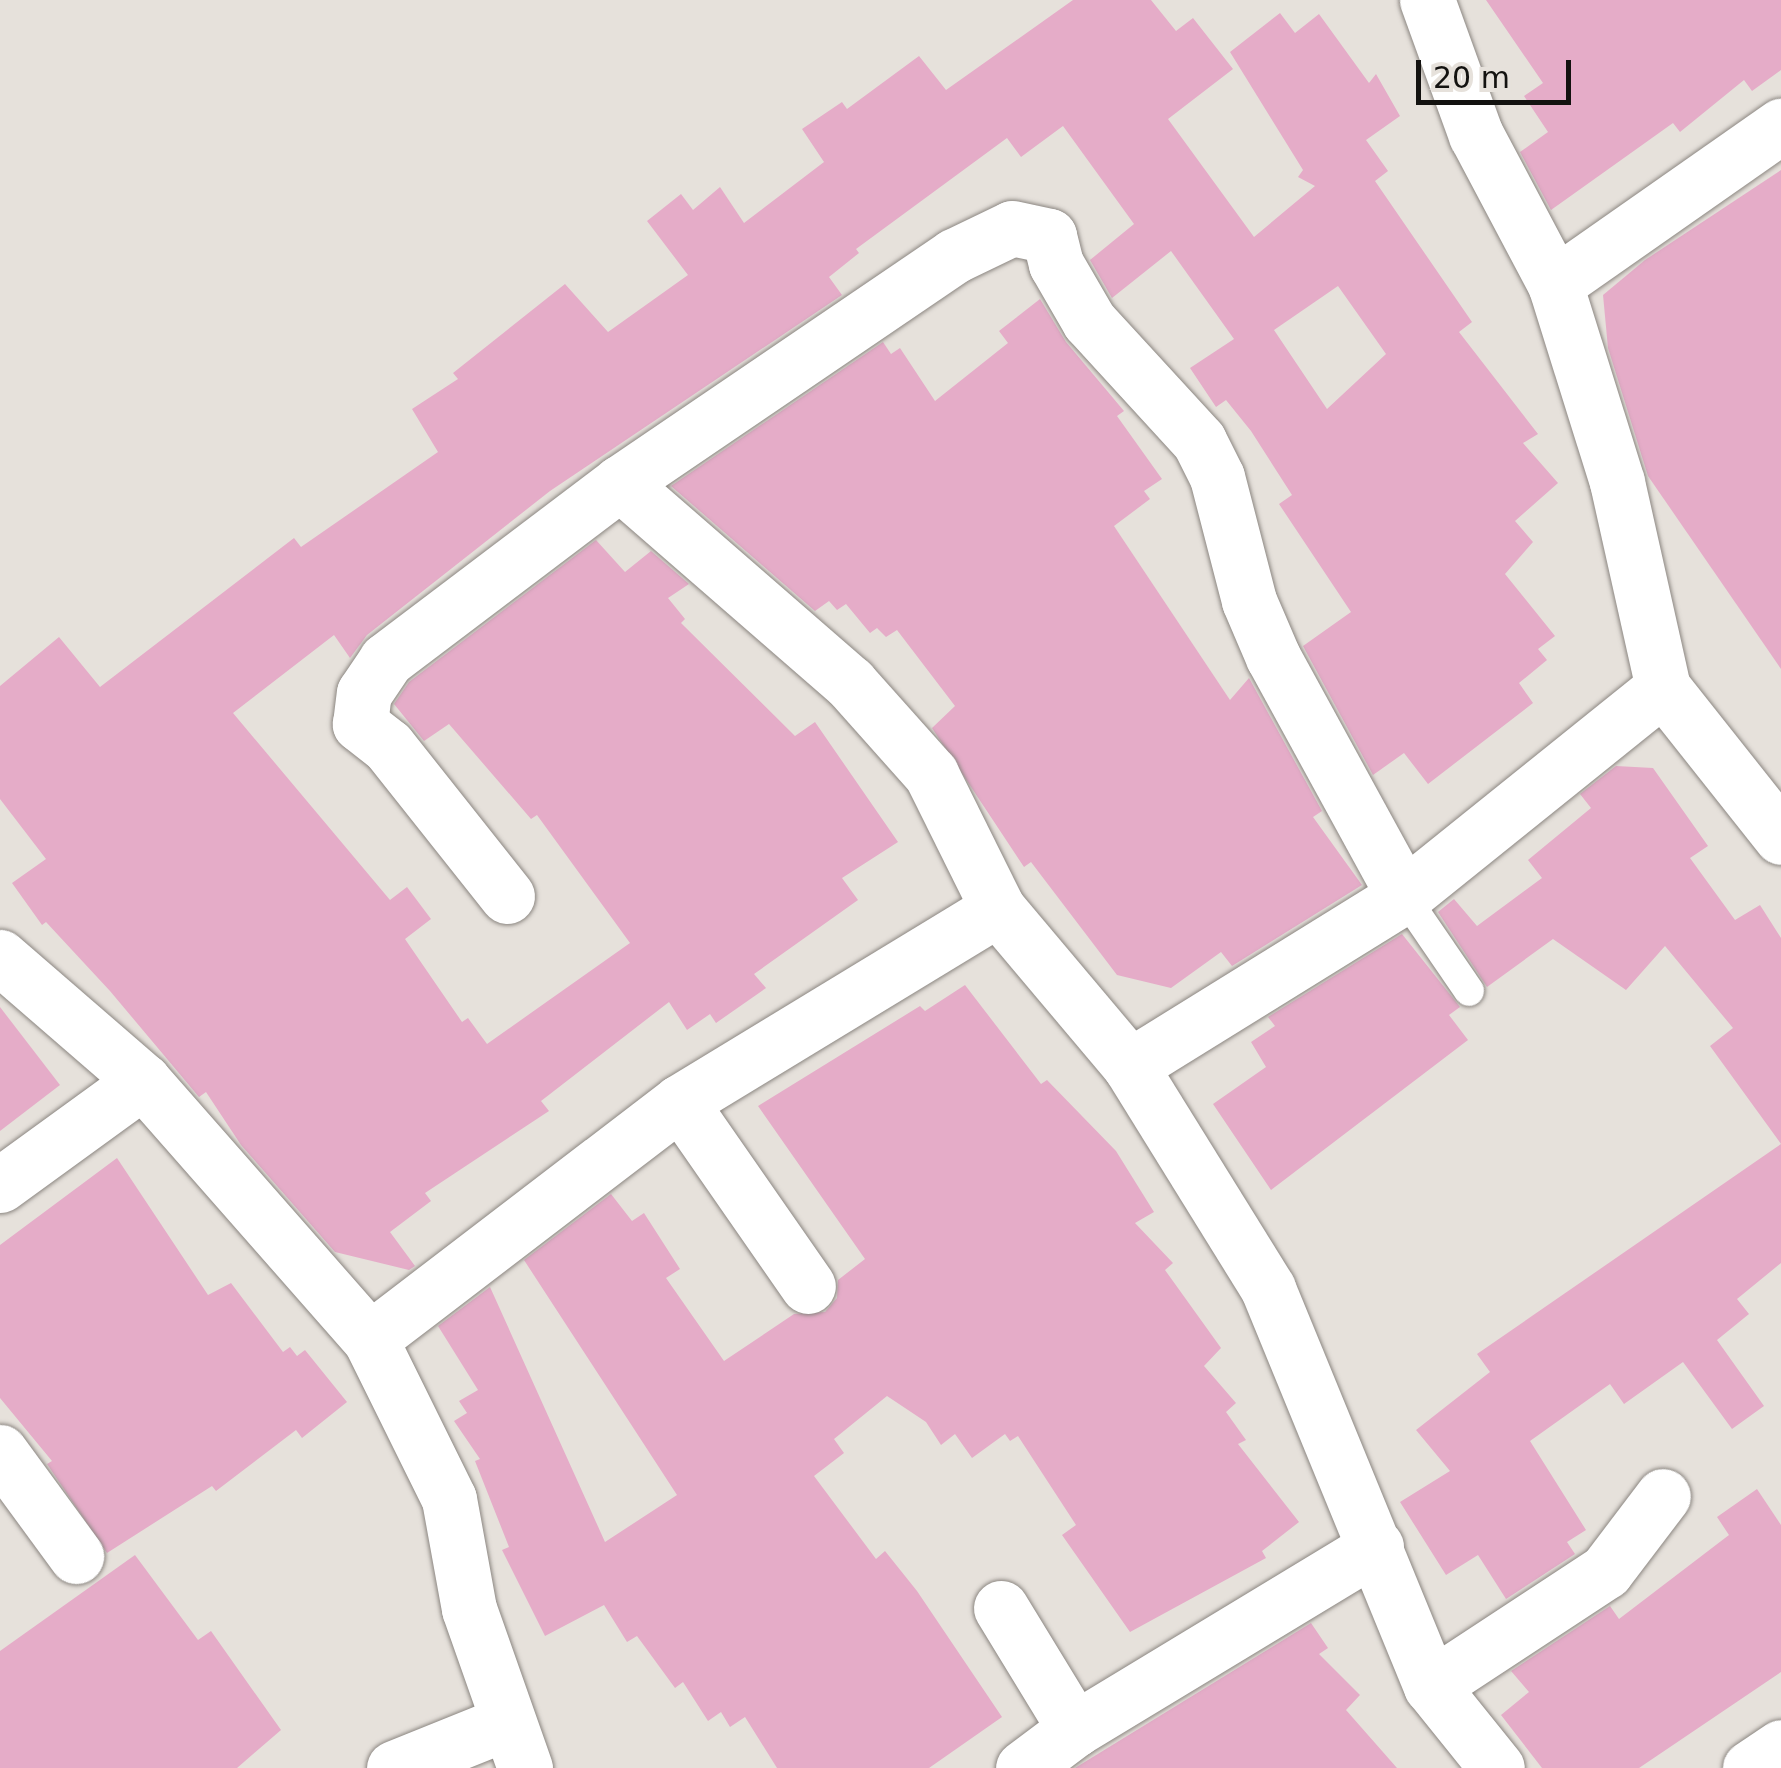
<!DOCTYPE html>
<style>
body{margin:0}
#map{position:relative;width:1781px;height:1768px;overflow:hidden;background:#e6e1db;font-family:"DejaVu Sans",sans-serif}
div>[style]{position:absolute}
.building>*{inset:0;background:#e5acc8}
.roads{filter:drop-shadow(0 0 2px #8b8681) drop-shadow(0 0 2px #8b8681)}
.service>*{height:30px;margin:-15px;padding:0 15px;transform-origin:15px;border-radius:15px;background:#fff}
.minor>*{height:55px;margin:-27.5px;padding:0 27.5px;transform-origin:27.5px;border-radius:27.5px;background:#fff}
.secondary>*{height:55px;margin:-27.5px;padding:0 27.5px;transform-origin:27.5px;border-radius:27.5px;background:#fff}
span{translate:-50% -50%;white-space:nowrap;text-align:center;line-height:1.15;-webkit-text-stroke:10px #e6e1db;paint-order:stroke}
.scale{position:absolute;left:1416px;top:60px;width:155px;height:45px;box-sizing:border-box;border:5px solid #131210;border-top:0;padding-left:12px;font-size:30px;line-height:35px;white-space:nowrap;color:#131210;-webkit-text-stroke:8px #e6e1db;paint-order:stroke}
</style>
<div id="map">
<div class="building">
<div style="clip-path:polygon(evenodd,1073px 0,1151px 0,1176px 31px,1193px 18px,1233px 69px,1168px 119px,1254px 237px,1315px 186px,1298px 177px,1303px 170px,1230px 52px,1280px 13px,1295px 33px,1319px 14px,1369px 83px,1376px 74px,1400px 116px,1366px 140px,1388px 171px,1375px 181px,1472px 322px,1459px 332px,1538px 434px,1523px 443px,1558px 483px,1515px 521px,1533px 542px,1505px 574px,1555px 636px,1538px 649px,1547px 660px,1519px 683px,1533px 703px,1428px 784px,1404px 753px,1373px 775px,1303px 646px,1351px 612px,1279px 504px,1292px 495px,1251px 431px,1226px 400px,1216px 407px,1190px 368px,1234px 339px,1171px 251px,1112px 298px,1090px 260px,1134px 224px,1063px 126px,1021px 157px,1007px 138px,856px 249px,859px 253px,829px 277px,842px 295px,550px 491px,367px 635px,350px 658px,334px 635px,233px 713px,390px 900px,407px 887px,431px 919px,405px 939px,462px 1022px,468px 1018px,487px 1044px,630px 943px,537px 815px,531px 819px,449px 724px,424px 741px,394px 704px,409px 682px,596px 540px,625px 572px,651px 551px,689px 584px,668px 598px,685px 619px,681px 623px,795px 736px,815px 722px,898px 842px,842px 878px,858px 900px,754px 974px,766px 988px,716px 1023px,710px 1014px,687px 1030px,669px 1002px,541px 1101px,549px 1111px,425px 1193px,431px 1201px,390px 1232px,415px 1266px,409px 1270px,335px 1252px,241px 1145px,206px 1092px,199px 1097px,110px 991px,46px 922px,42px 925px,12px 883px,46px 859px,0 799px,0 686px,59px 637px,100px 687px,294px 538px,301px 547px,438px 452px,412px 409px,458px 379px,453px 373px,565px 284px,608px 332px,688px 275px,647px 221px,681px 194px,693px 210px,720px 187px,744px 223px,824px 162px,802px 129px,842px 102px,847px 109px,919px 56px,946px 90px,1073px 0,1338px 286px,1386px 354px,1327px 409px,1274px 330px,1338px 286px)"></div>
<div style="clip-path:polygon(1486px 0,1781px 0,1781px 70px,1752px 91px,1744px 80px,1680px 132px,1673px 123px,1551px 210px,1520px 152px,1548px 132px,1524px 96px,1543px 83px)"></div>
<div style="clip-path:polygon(1781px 170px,1781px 669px,1648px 476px,1608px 348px,1603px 295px,1645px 260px)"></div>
<div style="clip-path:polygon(1040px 299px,1066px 342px,1124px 411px,1117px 416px,1162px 479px,1144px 491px,1150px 499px,1114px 526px,1230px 700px,1249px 678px,1322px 811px,1313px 817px,1362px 885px,1232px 966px,1221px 952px,1171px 988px,1117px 975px,1031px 862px,1024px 867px,932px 728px,955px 706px,897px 630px,886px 637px,877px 628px,870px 633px,846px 604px,837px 610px,829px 601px,815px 611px,671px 486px,883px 342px,891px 354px,900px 348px,935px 401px,1008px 343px,999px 331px)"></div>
<div style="clip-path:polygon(1616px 766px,1653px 768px,1708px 846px,1690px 858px,1735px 920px,1760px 905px,1781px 938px,1781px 1263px,1737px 1299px,1749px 1314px,1717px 1340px,1764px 1406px,1732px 1429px,1683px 1362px,1624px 1404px,1610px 1384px,1530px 1441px,1586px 1530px,1567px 1542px,1575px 1554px,1506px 1599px,1478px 1555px,1446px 1575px,1400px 1502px,1450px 1471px,1416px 1430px,1490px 1372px,1477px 1354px,1781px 1144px,1710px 1046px,1733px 1028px,1665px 946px,1626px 990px,1553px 939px,1487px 987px,1438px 912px,1454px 899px,1477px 926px,1542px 878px,1528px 860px,1591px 808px,1580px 794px)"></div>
<div style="clip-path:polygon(1402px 934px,1460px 1007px,1449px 1015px,1468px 1040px,1271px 1190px,1213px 1104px,1266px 1067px,1251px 1042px,1275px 1026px,1268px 1017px)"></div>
<div style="clip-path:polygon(965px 985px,1041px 1084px,1047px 1080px,1116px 1151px,1154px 1212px,1135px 1223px,1173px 1263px,1165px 1270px,1221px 1348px,1204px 1366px,1236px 1403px,1226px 1412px,1246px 1440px,1238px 1444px,1299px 1522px,1262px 1551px,1266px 1558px,1130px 1632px,1062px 1535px,1076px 1525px,1018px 1436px,1010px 1441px,1005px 1434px,972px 1458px,955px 1434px,941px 1445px,926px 1422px,887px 1396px,834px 1439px,844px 1453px,814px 1476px,876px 1559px,885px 1551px,917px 1591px,1002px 1717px,929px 1768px,777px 1768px,745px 1717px,730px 1727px,721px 1712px,708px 1721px,683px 1682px,675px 1688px,637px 1636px,627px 1642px,604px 1605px,545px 1636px,502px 1550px,509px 1547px,475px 1461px,480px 1459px,454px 1421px,467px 1413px,459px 1401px,478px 1390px,438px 1326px,490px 1287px,605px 1542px,677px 1495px,524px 1260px,611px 1194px,632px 1221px,644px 1213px,680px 1269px,666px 1278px,724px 1361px,794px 1314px,825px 1312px,837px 1298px,838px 1280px,865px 1259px,758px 1106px,920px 1006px,925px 1011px)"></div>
<div style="clip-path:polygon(0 1007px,60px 1085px,0 1131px)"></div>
<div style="clip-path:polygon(117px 1158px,208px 1295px,231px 1283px,283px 1352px,290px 1347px,297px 1356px,305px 1350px,347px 1402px,302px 1438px,296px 1430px,216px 1491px,212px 1486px,107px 1553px,47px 1464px,52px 1461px,0 1398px,0 1245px)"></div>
<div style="clip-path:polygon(1757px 1489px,1781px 1525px,1781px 1672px,1639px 1768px,1542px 1768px,1501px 1715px,1529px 1692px,1511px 1671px,1610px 1606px,1619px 1619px,1729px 1535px,1717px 1517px)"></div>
<div style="clip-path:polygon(135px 1555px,198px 1640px,211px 1631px,281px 1730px,237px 1768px,0 1768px,0 1651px)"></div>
<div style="clip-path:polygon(1311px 1623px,1328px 1648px,1319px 1654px,1360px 1695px,1346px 1710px,1397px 1768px,1075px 1768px)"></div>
</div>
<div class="roads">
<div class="service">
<div style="left:1404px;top:896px;width:115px;rotate:55.6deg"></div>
</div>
<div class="minor">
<div style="left:1427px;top:0;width:144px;rotate:70.1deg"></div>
<div style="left:1476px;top:135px;width:169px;rotate:62.1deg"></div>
<div style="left:1555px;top:284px;width:207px;rotate:72.6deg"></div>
<div style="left:1617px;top:482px;width:211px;rotate:77.4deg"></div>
<div style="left:1663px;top:688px;width:190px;rotate:51.6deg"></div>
<div style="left:1555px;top:284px;width:276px;rotate:-35deg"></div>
<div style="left:620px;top:483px;width:305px;rotate:41deg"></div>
<div style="left:850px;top:683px;width:122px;rotate:48.3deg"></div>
<div style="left:931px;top:774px;width:151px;rotate:63.6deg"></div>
<div style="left:998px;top:909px;width:205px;rotate:49.9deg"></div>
<div style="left:1130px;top:1066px;width:262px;rotate:58.2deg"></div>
<div style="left:1268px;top:1289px;width:429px;rotate:67.7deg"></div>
<div style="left:1431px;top:1686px;width:105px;rotate:51.2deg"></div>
<div style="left:507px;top:896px;width:191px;rotate:-128.4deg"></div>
<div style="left:388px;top:746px;width:36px;rotate:-142deg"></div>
<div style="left:360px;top:724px;width:31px;rotate:-83deg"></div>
<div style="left:364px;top:693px;width:40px;rotate:-56deg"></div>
<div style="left:386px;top:660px;width:293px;rotate:-37.1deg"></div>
<div style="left:620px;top:483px;width:404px;rotate:-34.2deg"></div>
<div style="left:954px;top:256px;width:64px;rotate:-25.8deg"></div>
<div style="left:1012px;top:228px;width:38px;rotate:12deg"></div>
<div style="left:1049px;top:236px;width:29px;rotate:76deg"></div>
<div style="left:1056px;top:264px;width:66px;rotate:59.9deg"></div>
<div style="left:1089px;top:321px;width:163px;rotate:47.5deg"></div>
<div style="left:1199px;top:441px;width:40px;rotate:63.4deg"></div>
<div style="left:1217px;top:477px;width:128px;rotate:75.5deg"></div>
<div style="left:1249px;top:601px;width:61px;rotate:66.8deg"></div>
<div style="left:1273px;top:657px;width:273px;rotate:61.3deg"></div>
<div style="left:0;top:957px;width:189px;rotate:40.9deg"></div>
<div style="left:143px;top:1081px;width:344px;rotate:48.7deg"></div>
<div style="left:370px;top:1339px;width:178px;rotate:63.7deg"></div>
<div style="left:449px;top:1499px;width:112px;rotate:79.7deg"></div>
<div style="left:469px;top:1609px;width:169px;rotate:70.6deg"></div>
<div style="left:1130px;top:1066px;width:322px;rotate:-31.8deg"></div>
<div style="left:1404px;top:896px;width:332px;rotate:-38.8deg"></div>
<div style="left:680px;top:1102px;width:224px;rotate:55.2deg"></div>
<div style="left:0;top:1185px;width:177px;rotate:-36deg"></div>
<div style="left:370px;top:1339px;width:390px;rotate:-37.4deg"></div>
<div style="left:680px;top:1102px;width:372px;rotate:-31.3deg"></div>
<div style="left:0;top:1452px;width:129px;rotate:53.8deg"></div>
<div style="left:1001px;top:1608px;width:142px;rotate:58.6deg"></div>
<div style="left:1431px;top:1686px;width:209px;rotate:-33.3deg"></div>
<div style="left:1606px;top:1571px;width:94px;rotate:-52.8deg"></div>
<div style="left:394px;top:1768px;width:121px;rotate:-21.9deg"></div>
<div style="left:1023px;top:1768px;width:65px;rotate:-36.9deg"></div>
<div style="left:1075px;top:1729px;width:352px;rotate:-31.2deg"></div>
</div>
<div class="secondary">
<div style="left:1750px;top:1768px;width:37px;rotate:-34deg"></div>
</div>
</div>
<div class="scale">20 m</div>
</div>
